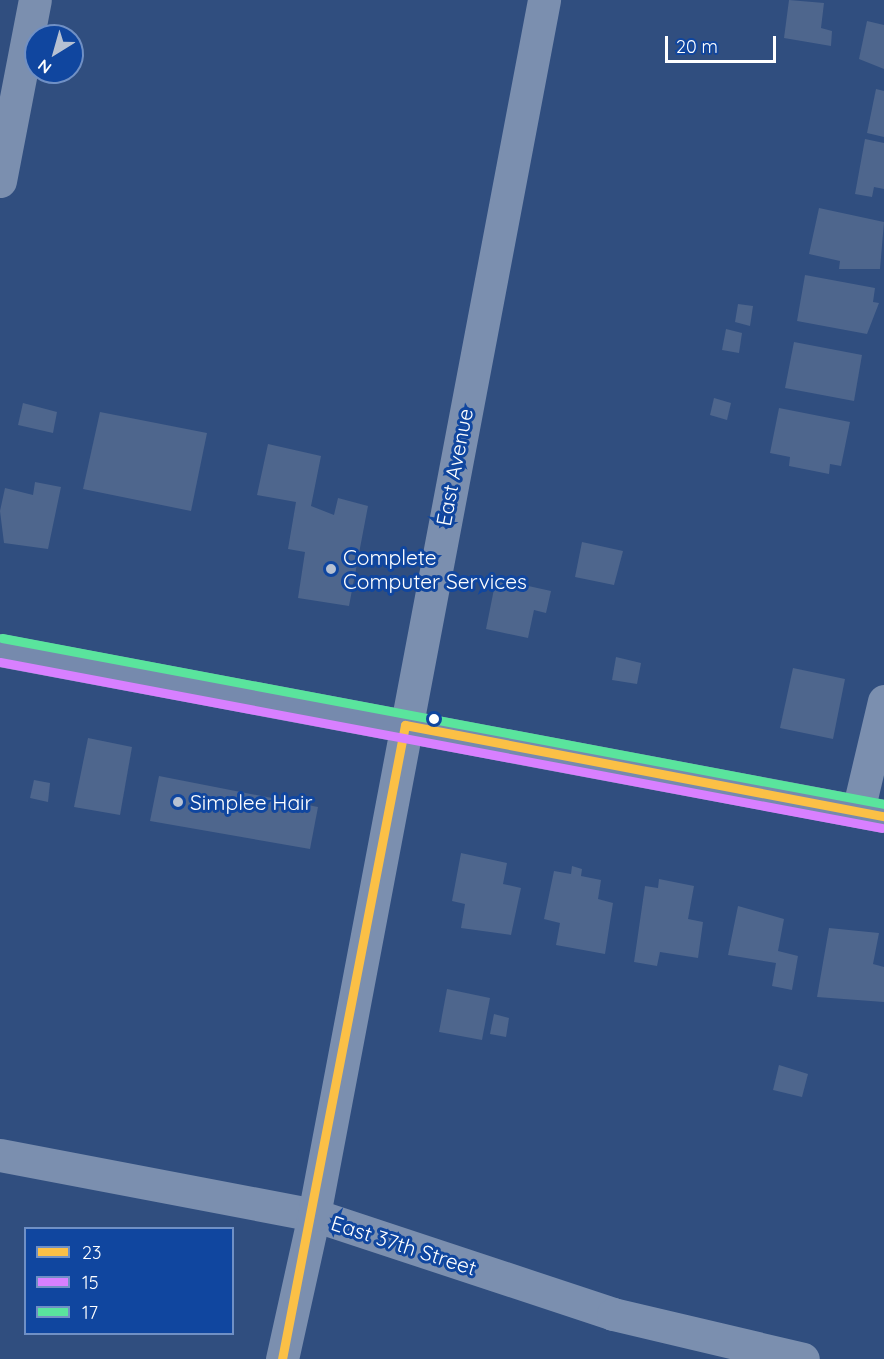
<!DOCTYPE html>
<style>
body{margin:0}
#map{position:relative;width:884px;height:1359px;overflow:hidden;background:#304e7f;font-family:Quicksand,sans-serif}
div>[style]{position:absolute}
.building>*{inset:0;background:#4e668d}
.minor>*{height:33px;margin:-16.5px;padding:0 16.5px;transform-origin:16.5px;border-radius:16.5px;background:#7b8faf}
.tertiary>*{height:33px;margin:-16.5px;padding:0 16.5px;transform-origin:16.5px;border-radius:16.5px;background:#7b8faf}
.secondary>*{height:33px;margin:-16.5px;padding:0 16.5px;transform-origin:16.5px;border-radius:16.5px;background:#768aad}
.bus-1>*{height:9px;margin:-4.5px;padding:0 4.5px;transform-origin:4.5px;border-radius:4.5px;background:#fbc046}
.bus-2>*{height:9px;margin:-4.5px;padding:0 4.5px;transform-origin:4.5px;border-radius:4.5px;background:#d880ff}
.bus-3>*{height:9px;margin:-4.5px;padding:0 4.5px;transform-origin:4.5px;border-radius:4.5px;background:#5ae49d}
.dots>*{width:16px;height:16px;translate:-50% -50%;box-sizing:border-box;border:3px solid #10469f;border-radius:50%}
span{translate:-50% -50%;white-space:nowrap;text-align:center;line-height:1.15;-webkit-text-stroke:6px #10469f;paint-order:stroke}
.street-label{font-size:21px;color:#fff}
.poi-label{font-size:21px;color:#fff}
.left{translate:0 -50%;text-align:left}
.legend{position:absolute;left:24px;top:1227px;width:210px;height:108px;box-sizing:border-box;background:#10469f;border:2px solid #7090c5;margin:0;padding:8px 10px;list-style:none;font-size:18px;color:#fff}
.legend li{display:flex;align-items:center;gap:12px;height:30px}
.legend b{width:30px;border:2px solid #7090c5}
.north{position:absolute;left:24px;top:24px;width:60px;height:60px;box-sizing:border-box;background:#10469f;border:2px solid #7090c5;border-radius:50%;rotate:217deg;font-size:16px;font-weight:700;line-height:24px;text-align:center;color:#fff}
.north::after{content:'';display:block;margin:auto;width:21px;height:27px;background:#b7c1d2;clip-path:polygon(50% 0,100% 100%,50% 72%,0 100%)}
.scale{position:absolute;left:665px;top:36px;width:111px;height:27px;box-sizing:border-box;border:3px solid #fff;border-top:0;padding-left:8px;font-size:18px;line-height:21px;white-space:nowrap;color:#fff;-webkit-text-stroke:4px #10469f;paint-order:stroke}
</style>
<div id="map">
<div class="building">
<div style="clip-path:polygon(789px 0,824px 3px,821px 28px,832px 31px,831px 46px,784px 38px)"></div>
<div style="clip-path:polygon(867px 21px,884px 25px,884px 69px,859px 59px)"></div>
<div style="clip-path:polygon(876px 89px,884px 91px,884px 137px,867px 133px)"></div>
<div style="clip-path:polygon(865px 139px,884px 143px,884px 189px,874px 187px,872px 197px,855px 194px)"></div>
<div style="clip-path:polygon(819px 208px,884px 222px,880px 269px,839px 269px,840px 261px,809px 254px)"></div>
<div style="clip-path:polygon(805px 275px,875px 288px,873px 302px,879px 303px,867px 334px,797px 321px)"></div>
<div style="clip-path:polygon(738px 304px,753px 306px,750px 326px,735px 322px)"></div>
<div style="clip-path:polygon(726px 329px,742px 333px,739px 353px,722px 350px)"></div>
<div style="clip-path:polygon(794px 342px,862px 355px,854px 401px,785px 388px)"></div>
<div style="clip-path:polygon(714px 398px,731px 403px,727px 420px,710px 415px)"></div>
<div style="clip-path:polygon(23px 403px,57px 412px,53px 433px,18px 425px)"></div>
<div style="clip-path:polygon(779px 408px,850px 422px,841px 466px,830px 464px,829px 474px,789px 466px,790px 457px,770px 453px)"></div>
<div style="clip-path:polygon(100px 412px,207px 433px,191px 511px,83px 489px)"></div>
<div style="clip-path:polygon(268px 444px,321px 456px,311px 506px,334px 515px,338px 498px,368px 506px,349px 606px,298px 598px,305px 552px,288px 549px,296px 502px,257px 495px)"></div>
<div style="clip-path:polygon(35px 482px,61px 487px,48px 549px,4px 543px,0 511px,5px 488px,33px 495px)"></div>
<div style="clip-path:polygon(582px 542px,623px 551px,614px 585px,575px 577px)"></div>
<div style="clip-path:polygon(496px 579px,551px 591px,546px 613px,534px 610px,528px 638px,486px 629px)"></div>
<div style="clip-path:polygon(616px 657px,641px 663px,637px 684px,612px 680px)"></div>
<div style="clip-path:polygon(793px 668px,845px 679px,833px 739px,780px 728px)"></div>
<div style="clip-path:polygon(88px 738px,132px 747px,120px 815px,74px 807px)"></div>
<div style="clip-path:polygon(159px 776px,318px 807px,310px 849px,150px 821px)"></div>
<div style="clip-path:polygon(34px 780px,50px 783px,48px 802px,30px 798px)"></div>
<div style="clip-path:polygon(461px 853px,507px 863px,503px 884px,521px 888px,511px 935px,461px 928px,465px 904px,452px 901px)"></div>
<div style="clip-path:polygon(572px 866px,582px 869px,581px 876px,601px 880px,598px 899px,613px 903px,605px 954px,556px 945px,560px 923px,544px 919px,554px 871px,571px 874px)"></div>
<div style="clip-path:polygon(659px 879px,694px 886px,688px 919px,703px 922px,698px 958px,660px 952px,657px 966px,634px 962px,645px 886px,658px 888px)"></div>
<div style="clip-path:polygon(738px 906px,784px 919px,778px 951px,798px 956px,792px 990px,772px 986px,776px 963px,728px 955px)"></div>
<div style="clip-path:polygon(829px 928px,879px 933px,873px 964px,884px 967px,884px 1002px,817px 997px)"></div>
<div style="clip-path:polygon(447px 989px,490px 998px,482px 1040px,439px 1032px)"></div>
<div style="clip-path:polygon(494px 1014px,509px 1018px,506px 1037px,490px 1034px)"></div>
<div style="clip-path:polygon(779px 1065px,808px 1074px,802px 1097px,773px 1090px)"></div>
</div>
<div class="minor">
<div style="left:0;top:181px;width:184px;rotate:-79.1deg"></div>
<div style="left:0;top:1155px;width:320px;rotate:10.8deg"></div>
<div style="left:314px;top:1215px;width:315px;rotate:18.3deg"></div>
<div style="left:613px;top:1314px;width:195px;rotate:13.3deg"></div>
</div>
<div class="tertiary">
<div style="left:858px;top:811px;width:113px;rotate:-76.7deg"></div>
<div style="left:282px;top:1359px;width:148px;rotate:-77.5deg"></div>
<div style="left:314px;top:1215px;width:1237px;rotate:-79.28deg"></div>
</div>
<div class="secondary">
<div style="left:0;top:650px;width:899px;rotate:10.64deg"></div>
</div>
<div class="bus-1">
<div style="left:282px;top:1359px;width:646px;rotate:-79.02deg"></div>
<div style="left:405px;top:725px;width:488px;rotate:10.8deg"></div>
</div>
<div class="bus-2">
<div style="left:0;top:662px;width:897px;rotate:10.66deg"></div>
</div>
<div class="bus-3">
<div style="left:2px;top:638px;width:897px;rotate:10.66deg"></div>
</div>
<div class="dots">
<div style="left:331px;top:569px;background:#b7c1d2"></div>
<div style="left:434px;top:719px;background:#fff"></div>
<div style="left:178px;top:802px;background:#b7c1d2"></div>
</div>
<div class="street-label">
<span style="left:454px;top:467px;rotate:-79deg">East Avenue</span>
<span style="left:404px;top:1245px;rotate:18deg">East 37th Street</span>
</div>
<div class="poi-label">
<span class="left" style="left:343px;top:569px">Complete<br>Computer Services</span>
<span class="left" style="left:190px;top:802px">Simplee Hair</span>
</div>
<ul class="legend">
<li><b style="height:8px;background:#fbc046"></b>23</li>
<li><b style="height:8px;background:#d880ff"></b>15</li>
<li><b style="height:8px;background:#5ae49d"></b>17</li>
</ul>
<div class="north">N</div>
<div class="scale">20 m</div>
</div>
